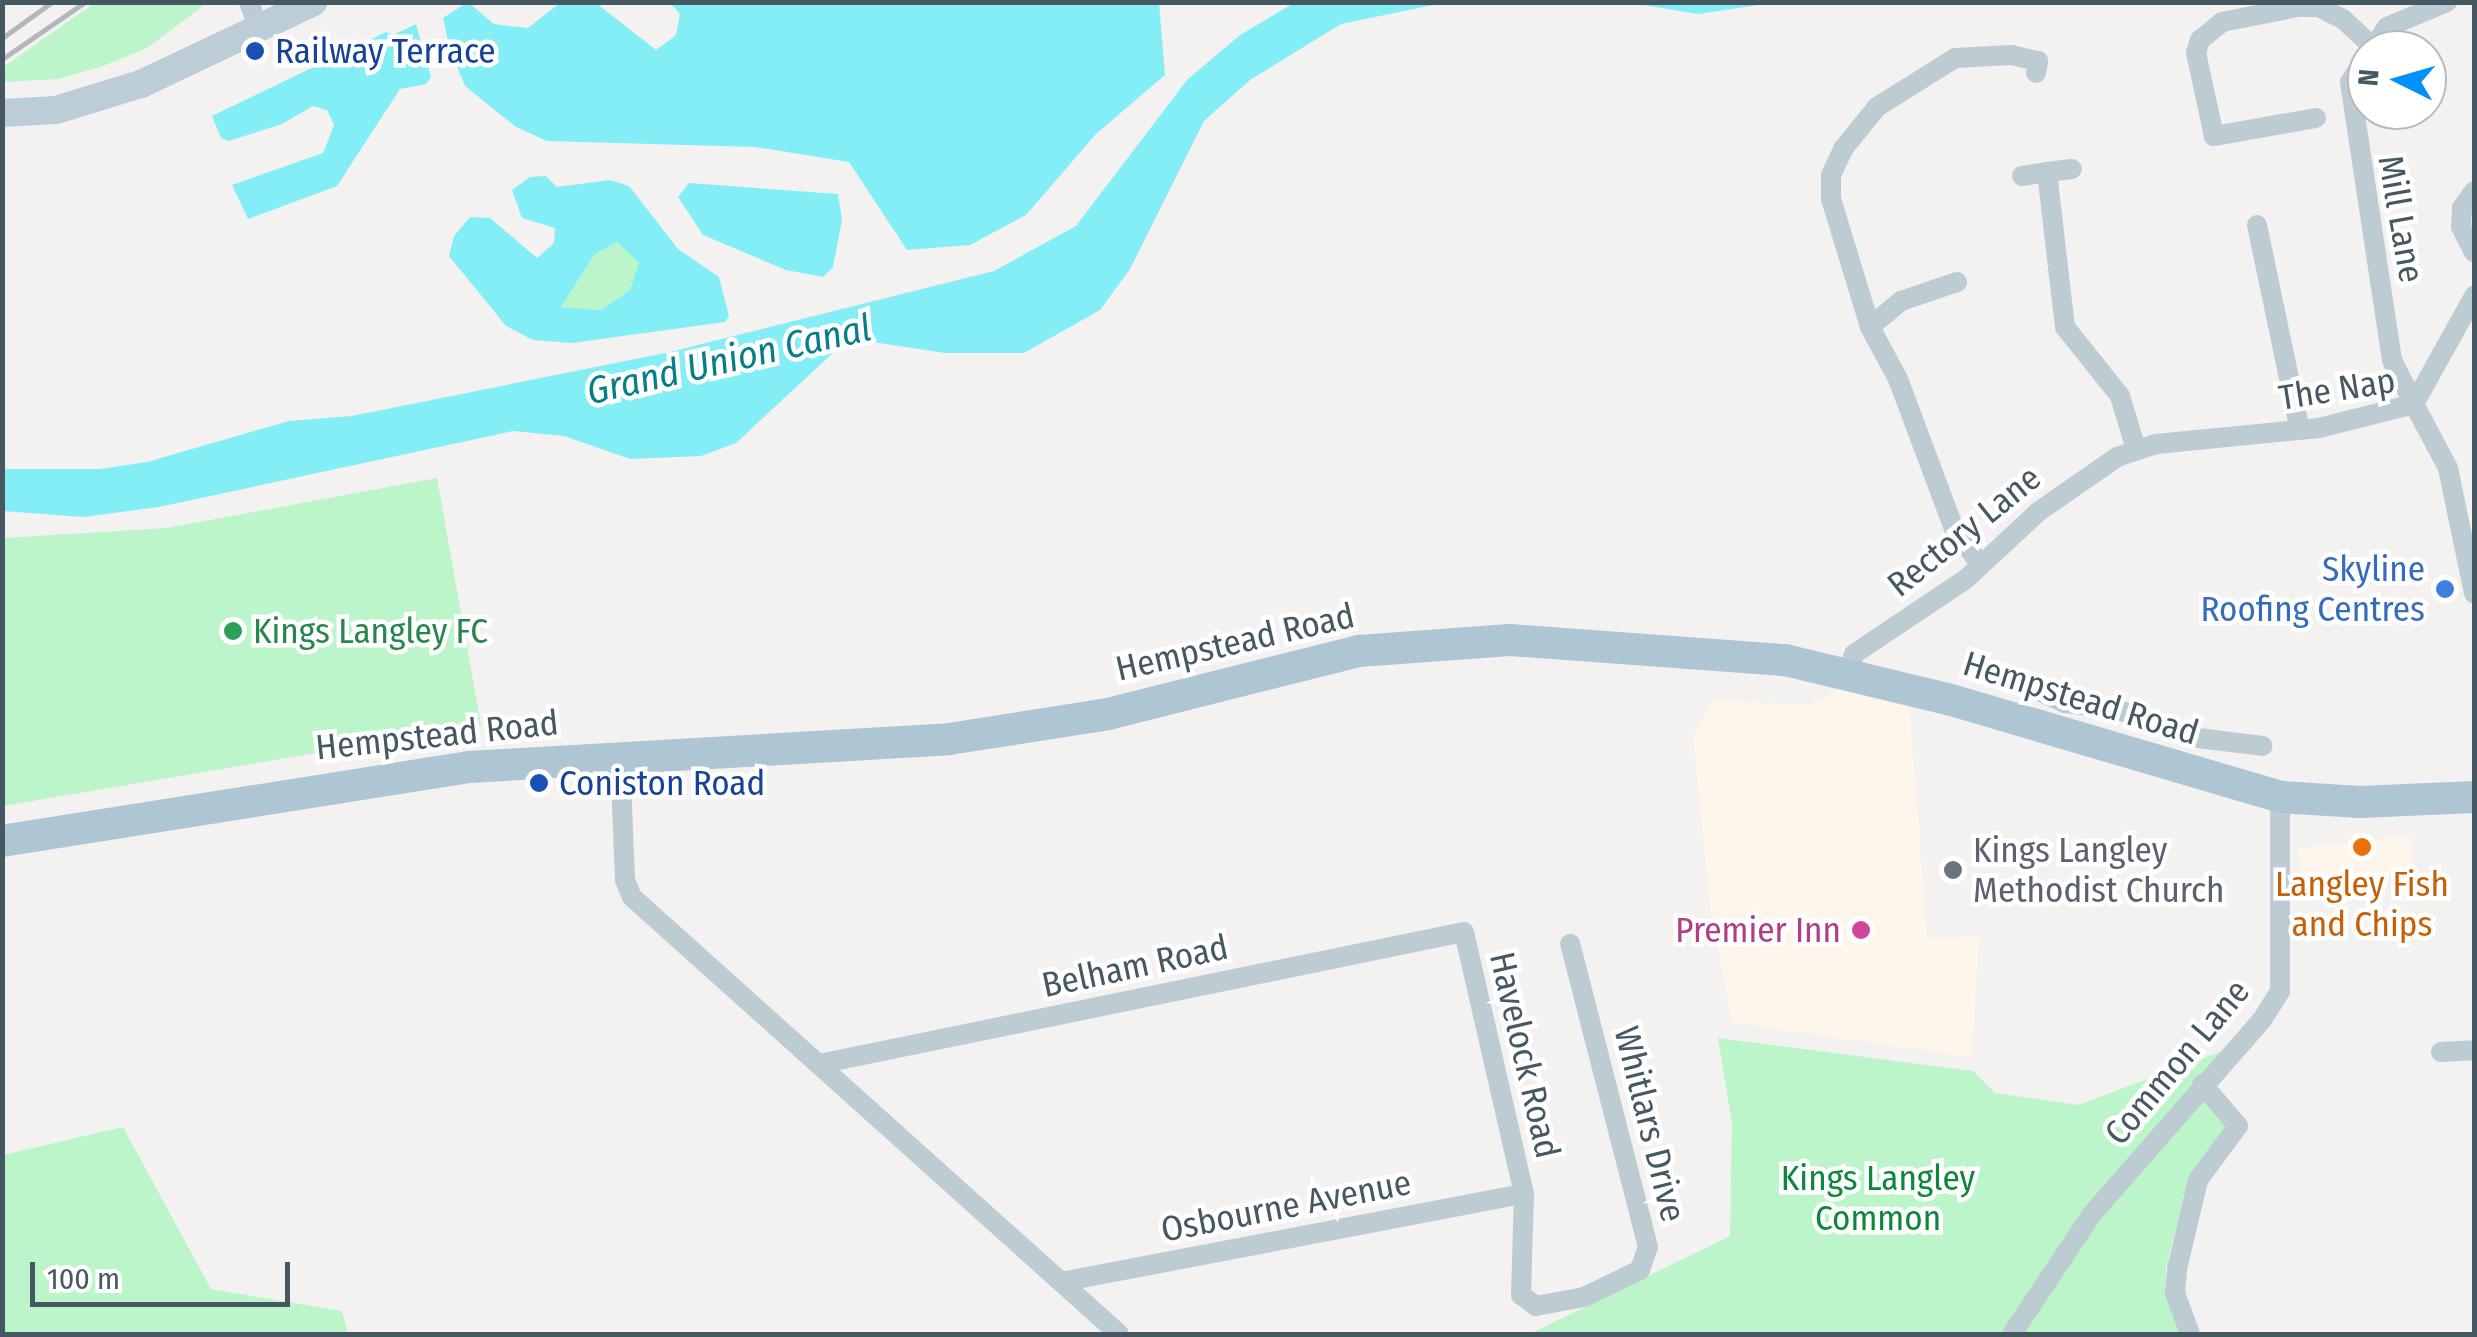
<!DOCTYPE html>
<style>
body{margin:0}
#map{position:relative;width:2477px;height:1337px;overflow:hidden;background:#f4f1f1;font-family:"Fira Sans Condensed",sans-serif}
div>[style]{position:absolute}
.commercial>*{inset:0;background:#fef6ea}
.green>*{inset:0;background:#bcf5ca}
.water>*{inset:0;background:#84eef7}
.street>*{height:20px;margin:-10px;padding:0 10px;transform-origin:10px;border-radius:10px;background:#bdcbd2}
.secondary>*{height:28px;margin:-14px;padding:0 14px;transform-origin:14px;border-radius:14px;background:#bdcdd7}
.primary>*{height:32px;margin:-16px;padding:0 16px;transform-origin:16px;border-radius:16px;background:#aec5d3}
.rail>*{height:5px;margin:-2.5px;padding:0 2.5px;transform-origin:2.5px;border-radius:2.5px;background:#b2b7bc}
.dots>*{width:28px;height:28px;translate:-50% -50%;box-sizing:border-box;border:5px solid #fff;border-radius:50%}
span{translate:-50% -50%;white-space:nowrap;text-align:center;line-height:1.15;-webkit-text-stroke:9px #fff;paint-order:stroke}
.transit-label{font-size:35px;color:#164399}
.left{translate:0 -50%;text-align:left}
.street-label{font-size:35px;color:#465861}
.shop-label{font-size:35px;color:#366cbe}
.right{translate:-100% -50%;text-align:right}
.leisure-label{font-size:35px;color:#27864d}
.worship-label{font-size:35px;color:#5b616d}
.food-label{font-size:35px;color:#c56008}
.hotel-label{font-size:35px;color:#b23c85}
.park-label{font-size:35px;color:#0c883a}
.water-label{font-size:38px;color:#057e88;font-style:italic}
.frame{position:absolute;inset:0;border:5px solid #465861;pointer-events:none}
.north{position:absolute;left:2347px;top:30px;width:100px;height:100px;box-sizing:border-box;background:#fff;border:2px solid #b5bcc0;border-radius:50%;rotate:275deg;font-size:28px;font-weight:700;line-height:40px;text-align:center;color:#465861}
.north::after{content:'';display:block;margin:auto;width:35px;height:45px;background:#0390fc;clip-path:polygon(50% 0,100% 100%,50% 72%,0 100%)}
.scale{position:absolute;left:30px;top:1262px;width:260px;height:45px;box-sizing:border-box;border:5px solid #465861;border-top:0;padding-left:12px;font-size:30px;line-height:35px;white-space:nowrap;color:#465861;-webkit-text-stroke:8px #fff;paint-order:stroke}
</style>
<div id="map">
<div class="commercial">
<div style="clip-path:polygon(1846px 686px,1909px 700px,1927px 938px,1979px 937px,1972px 1057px,1732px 1023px,1710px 905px,1693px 736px,1713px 700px,1809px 705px)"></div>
<div style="clip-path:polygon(2410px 836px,2414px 870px,2301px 883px,2298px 848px)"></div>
</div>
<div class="green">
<div style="clip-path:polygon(96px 2px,207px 3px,147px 48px,103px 66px,59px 79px,3px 82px,3px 67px)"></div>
<div style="clip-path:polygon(617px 242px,640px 263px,630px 290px,601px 310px,561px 307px,595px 254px)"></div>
<div style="clip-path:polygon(437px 478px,481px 725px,3px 806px,3px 538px,167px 528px)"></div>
<div style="clip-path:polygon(1718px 1038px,1973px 1071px,1995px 1093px,2078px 1105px,2235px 1046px,2198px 1083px,2232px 1125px,2189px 1177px,2166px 1268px,2166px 1295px,2183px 1334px,1530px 1334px,1730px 1236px,1732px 1124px)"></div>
<div style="clip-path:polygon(123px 1127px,211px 1289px,342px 1311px,348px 1334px,3px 1334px,3px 1155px)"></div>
</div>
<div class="water">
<div style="clip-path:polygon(468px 2px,494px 24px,528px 28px,560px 3px,596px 3px,656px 50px,676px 35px,680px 14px,670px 3px,1159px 3px,1165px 75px,1096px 134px,1026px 215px,970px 245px,907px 250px,849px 162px,755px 147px,547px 141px,516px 127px,465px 86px,450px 50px,443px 18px)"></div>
<div style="clip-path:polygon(1294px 3px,1443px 3px,1341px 24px,1250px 80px,1204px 121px,1130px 269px,1100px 310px,1024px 353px,945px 353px,866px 341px,835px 351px,736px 443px,701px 456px,630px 459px,564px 436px,513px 431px,159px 507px,83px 517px,3px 511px,3px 469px,100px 469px,147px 462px,289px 421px,352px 416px,670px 352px,994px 271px,1076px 226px,1187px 80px,1240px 35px)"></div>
<div style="clip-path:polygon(1631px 3px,1772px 3px,1698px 14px)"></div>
<div style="clip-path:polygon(416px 24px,431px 77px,426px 84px,400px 89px,337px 186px,248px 219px,232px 185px,323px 153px,334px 125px,327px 110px,313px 106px,282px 124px,229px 141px,221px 138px,212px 116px,386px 32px,393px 35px)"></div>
<div style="clip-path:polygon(evenodd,546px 176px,557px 187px,610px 180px,629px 186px,678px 249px,719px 277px,729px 316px,725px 322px,572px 343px,533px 340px,506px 326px,449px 256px,454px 236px,470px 217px,490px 218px,537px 258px,554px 243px,555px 228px,522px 218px,512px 190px,530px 177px,546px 176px,617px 242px,639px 263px,630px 290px,601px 310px,561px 307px,595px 254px,617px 242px)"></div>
<div style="clip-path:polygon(689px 183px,838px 194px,842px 220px,833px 267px,823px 277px,786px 270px,703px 235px,678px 197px)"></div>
</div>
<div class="street">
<div style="left:249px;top:2px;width:30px;rotate:70deg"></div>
<div style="left:2316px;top:118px;width:104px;rotate:170deg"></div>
<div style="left:2214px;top:136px;width:85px;rotate:-102.2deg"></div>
<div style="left:2196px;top:53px;width:14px;rotate:-73deg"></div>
<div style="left:2200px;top:40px;width:28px;rotate:-39deg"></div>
<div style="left:2222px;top:22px;width:77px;rotate:-11.2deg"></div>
<div style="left:2298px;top:7px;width:21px"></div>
<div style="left:2319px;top:7px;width:27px;rotate:27deg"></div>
<div style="left:2343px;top:19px;width:37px;rotate:43deg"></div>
<div style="left:2047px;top:172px;width:25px;rotate:-7deg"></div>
<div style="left:2022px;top:176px;width:25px;rotate:-9deg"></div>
<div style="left:2047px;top:172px;width:156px;rotate:83.4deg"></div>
<div style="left:2065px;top:327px;width:88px;rotate:51.4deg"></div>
<div style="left:2120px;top:396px;width:55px;rotate:73.2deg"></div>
<div style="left:2474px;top:191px;width:21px;rotate:125deg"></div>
<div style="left:2462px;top:208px;width:19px;rotate:93deg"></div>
<div style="left:2461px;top:227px;width:28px;rotate:63deg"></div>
<div style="left:2257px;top:225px;width:209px;rotate:78.2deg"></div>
<div style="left:1957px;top:282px;width:59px;rotate:161.3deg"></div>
<div style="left:1901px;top:301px;width:40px;rotate:140deg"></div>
<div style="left:1870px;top:327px;width:59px;rotate:61.7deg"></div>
<div style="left:1898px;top:379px;width:160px;rotate:69.5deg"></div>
<div style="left:1954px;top:529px;width:45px;rotate:53.1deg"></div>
<div style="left:1870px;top:327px;width:134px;rotate:-106.9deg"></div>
<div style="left:1831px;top:199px;width:24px;rotate:-90deg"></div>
<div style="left:1831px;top:175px;width:29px;rotate:-65deg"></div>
<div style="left:1843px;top:149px;width:54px;rotate:-51deg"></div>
<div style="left:1877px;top:107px;width:92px;rotate:-32.1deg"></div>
<div style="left:1955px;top:58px;width:56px;rotate:-3.1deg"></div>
<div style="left:2011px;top:55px;width:28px;rotate:13deg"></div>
<div style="left:2038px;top:61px;width:12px;rotate:99deg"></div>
<div style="left:2414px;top:404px;width:49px;rotate:-116.6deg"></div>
<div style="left:2392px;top:360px;width:281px;rotate:-98.6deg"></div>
<div style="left:2350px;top:82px;width:66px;rotate:-56.1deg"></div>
<div style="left:2387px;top:27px;width:65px;rotate:-22.6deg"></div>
<div style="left:2414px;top:404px;width:124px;rotate:-60.9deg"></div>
<div style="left:1847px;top:676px;width:23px;rotate:-72deg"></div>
<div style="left:1854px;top:654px;width:135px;rotate:-33.8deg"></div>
<div style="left:1966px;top:579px;width:98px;rotate:-42.9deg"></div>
<div style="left:2038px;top:512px;width:96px;rotate:-34.8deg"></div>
<div style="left:2117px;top:457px;width:41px;rotate:-18.4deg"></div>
<div style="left:2156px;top:444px;width:164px;rotate:-5.6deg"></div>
<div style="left:2319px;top:428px;width:98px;rotate:-14.2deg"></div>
<div style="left:2414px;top:404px;width:72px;rotate:62deg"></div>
<div style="left:2448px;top:468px;width:128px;rotate:78.3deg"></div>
<div style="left:2014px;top:680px;width:56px;rotate:24.3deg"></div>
<div style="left:2065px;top:703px;width:51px;rotate:6.7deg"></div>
<div style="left:2116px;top:709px;width:87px;rotate:19.5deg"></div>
<div style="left:2198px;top:738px;width:65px;rotate:7deg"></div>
<div style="left:620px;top:756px;width:124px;rotate:87.7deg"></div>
<div style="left:625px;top:880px;width:18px;rotate:68deg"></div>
<div style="left:632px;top:897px;width:654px;rotate:41.9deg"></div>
<div style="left:2441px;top:1052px;width:33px;rotate:-3deg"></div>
<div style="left:819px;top:1064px;width:658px;rotate:-11.57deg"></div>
<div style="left:1464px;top:932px;width:269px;rotate:77.1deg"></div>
<div style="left:1524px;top:1194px;width:101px;rotate:91.7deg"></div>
<div style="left:1521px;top:1295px;width:19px;rotate:36deg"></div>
<div style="left:1536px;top:1306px;width:49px;rotate:-10.6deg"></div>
<div style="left:1584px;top:1297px;width:62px;rotate:-25.7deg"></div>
<div style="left:1640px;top:1270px;width:24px;rotate:-71deg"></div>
<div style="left:1648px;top:1247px;width:313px;rotate:-104.4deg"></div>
<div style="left:1061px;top:1282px;width:471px;rotate:-10.8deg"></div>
<div style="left:2012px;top:1334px;width:144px;rotate:-56.3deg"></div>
<div style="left:2092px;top:1214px;width:258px;rotate:-48.8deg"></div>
<div style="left:2262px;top:1020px;width:34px;rotate:-58deg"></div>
<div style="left:2280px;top:991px;width:194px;rotate:-90deg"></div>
<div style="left:2190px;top:1334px;width:44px;rotate:-110.1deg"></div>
<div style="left:2175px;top:1293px;width:24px;rotate:-85deg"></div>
<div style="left:2177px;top:1269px;width:91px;rotate:-76.7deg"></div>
<div style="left:2198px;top:1180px;width:67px;rotate:-53.5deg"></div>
<div style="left:2238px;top:1126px;width:55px;rotate:-130.6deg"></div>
</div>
<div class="secondary">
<div style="left:2px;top:113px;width:54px;rotate:-3.2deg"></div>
<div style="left:56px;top:110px;width:89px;rotate:-17deg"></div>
<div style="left:141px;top:84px;width:191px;rotate:-25.4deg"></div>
</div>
<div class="primary">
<div style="left:2px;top:841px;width:473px;rotate:-9deg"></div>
<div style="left:469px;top:767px;width:481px;rotate:-3.3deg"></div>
<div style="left:949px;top:739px;width:161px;rotate:-8.9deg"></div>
<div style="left:1108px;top:714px;width:259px;rotate:-14.1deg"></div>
<div style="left:1359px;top:651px;width:151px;rotate:-4.2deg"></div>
<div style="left:1510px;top:640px;width:276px;rotate:4.2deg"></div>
<div style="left:1785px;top:660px;width:168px;rotate:13.5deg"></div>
<div style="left:1948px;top:699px;width:346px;rotate:16.4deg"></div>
<div style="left:2280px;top:797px;width:80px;rotate:3.6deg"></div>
<div style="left:2360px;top:802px;width:114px;rotate:-2.5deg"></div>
</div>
<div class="rail">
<div style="left:2px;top:38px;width:62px;rotate:-35.8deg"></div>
<div style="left:2px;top:59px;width:101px;rotate:-34.5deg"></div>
</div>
<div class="dots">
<div style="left:255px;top:51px;background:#1a4fb4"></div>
<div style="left:2445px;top:589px;background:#3f7fe0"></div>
<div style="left:233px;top:631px;background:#2e9e5b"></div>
<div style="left:539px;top:783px;background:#1a4fb4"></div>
<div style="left:2362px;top:847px;background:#e8710a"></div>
<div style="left:1953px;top:870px;background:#6b7280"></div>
<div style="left:1861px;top:930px;background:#d1479c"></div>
</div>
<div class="transit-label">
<span class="left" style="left:275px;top:51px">Railway Terrace</span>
<span class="left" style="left:559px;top:783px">Coniston Road</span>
</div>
<div class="street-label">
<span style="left:2401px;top:219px;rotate:80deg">Mill Lane</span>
<span style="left:2337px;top:389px;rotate:-9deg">The Nap</span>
<span style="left:1964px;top:531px;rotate:-39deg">Rectory Lane</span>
<span style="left:1235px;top:642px;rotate:-13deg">Hempstead Road</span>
<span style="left:2081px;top:698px;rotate:17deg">Hempstead Road</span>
<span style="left:437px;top:735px;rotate:-6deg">Hempstead Road</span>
<span style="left:1135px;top:966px;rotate:-12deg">Belham Road</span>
<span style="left:1525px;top:1055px;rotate:77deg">Havelock Road</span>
<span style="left:2177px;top:1062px;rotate:-50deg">Common Lane</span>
<span style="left:1650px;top:1124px;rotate:76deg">Whitlars Drive</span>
<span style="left:1286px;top:1206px;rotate:-11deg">Osbourne Avenue</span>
</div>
<div class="shop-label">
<span class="right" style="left:2425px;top:589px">Skyline<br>Roofing Centres</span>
</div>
<div class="leisure-label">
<span class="left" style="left:253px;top:631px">Kings Langley FC</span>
</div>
<div class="worship-label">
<span class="left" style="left:1973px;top:870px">Kings Langley<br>Methodist Church</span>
</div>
<div class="food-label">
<span style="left:2362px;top:904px">Langley Fish<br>and Chips</span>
</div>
<div class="hotel-label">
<span class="right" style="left:1841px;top:930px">Premier Inn</span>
</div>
<div class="park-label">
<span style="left:1878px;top:1198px">Kings Langley<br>Common</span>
</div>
<div class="water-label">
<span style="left:729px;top:360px;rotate:-13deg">Grand Union Canal</span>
</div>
<div class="frame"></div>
<div class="north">N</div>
<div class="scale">100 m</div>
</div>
